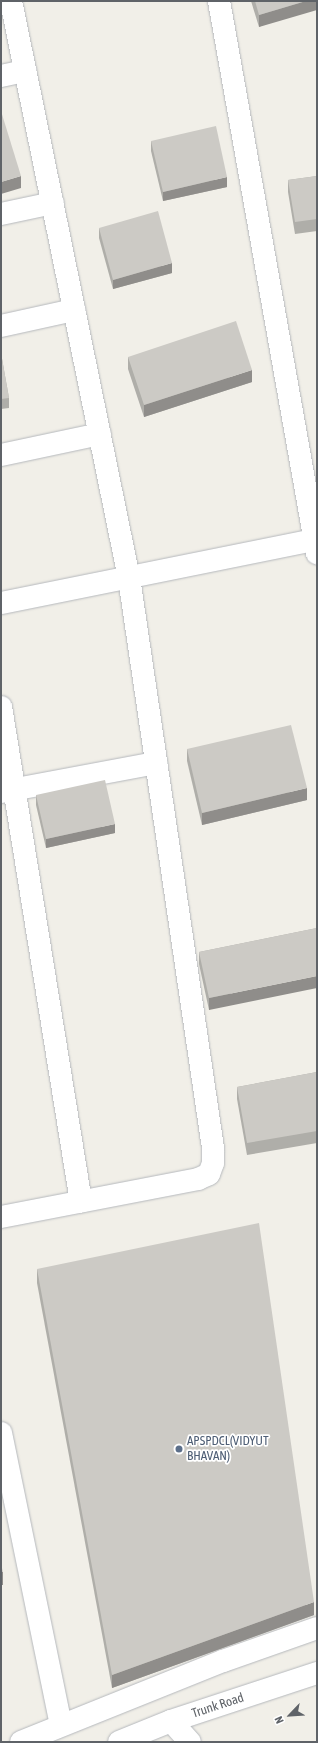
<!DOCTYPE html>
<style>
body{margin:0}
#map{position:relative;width:318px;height:1743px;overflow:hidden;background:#f1efe8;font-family:"Asap Condensed",sans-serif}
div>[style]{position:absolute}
.roads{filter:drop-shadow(0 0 1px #b5b8bc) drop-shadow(0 0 1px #b5b8bc)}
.street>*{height:22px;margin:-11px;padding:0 11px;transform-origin:11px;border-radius:11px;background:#fff}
.secondary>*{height:22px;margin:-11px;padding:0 11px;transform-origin:11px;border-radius:11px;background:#fff}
.wall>*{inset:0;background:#afaea9}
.shaded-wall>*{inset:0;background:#8f8d8a}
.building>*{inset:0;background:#cccac5}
.dots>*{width:11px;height:11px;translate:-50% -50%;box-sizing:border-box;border:2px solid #fff;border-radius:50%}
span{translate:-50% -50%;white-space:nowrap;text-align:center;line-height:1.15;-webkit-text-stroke:3.5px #fff;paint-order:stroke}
.service-label{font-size:13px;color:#4e5e75}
.left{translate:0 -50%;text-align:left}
.street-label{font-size:13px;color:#5f6368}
.frame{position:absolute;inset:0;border:2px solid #5f6368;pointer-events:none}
.north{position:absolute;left:270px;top:1695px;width:40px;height:40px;-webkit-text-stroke:3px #fff;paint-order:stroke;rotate:245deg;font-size:11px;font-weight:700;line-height:16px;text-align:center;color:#5f6368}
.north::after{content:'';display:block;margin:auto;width:14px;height:18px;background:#5f6368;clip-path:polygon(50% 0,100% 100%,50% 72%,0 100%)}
</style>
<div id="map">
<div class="roads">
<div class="street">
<div style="left:219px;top:1px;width:561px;rotate:79.93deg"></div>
<div style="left:1px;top:76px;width:25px;rotate:-12deg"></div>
<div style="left:1px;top:214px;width:53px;rotate:-11.9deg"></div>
<div style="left:1px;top:326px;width:75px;rotate:-12.4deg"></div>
<div style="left:1px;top:455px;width:101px;rotate:-12deg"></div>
<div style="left:1px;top:603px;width:322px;rotate:-11.4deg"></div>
<div style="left:1px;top:707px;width:501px;rotate:80.82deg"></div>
<div style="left:1px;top:792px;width:158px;rotate:-10.6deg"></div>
<div style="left:1px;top:1217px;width:201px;rotate:-10.9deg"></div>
<div style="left:198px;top:1179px;width:12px;rotate:-24deg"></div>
<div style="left:209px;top:1174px;width:12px;rotate:-70deg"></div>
<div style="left:213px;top:1163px;width:15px;rotate:-90deg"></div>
<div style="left:213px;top:1148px;width:576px;rotate:-98.38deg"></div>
<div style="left:129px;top:578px;width:589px;rotate:-101.56deg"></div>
<div style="left:1px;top:1433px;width:298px;rotate:78.4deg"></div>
<div style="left:171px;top:1721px;width:28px;rotate:48deg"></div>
</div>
<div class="secondary">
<div style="left:21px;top:1742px;width:218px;rotate:-21.9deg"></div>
<div style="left:223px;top:1661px;width:100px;rotate:-19.3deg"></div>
<div style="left:119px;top:1742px;width:56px;rotate:-22deg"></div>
<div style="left:171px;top:1721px;width:154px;rotate:-18.2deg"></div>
</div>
</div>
<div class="wall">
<div style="clip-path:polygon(251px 1px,317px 1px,259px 27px)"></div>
<div style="clip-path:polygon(151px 141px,227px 187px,163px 201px,151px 151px)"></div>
<div style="clip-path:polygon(317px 176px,317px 231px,295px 234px,288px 192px,288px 180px)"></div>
<div style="clip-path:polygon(99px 228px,172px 273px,113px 289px,99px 238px)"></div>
<div style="clip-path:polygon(1px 353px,9px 398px,9px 408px,1px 409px)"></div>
<div style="clip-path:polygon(128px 357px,252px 382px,144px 417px,128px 369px)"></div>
<div style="clip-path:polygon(187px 749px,307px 800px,202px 825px,187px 761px)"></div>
<div style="clip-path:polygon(36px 795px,115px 833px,46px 848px,36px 805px)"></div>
<div style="clip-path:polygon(317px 928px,209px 1010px,199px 964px,199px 952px)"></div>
<div style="clip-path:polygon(317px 1072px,317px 1143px,247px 1155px,237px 1099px,237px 1087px)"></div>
<div style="clip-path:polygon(37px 1269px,314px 1615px,112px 1688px,37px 1283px)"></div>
</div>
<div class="shaded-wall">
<div style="clip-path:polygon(306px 1px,317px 1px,317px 10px,259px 27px,259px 15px)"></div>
<div style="clip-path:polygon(21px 176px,21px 188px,1px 194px,1px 182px)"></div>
<div style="clip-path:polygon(227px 177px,227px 187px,163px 201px,163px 192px)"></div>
<div style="clip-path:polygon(172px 263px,172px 273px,113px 289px,113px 280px)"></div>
<div style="clip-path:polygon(252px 370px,252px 382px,144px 417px,144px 405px)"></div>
<div style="clip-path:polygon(307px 788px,307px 800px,202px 825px,202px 813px)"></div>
<div style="clip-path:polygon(115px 824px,115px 833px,46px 848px,46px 839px)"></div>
<div style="clip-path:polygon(317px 976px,317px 988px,209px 1010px,209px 998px)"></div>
<div style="clip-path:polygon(1px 1572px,3px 1572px,3px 1585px,1px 1585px)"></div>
<div style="clip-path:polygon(314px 1602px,314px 1615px,112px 1688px,112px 1675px)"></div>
</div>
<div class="building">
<div style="clip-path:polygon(255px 1px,306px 1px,259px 15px)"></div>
<div style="clip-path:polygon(1px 111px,21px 176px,1px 182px)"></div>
<div style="clip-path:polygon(216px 126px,227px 177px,163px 192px,151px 141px)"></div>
<div style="clip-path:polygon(317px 176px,317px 219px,295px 222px,288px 180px)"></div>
<div style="clip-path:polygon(158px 211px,172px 263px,113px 280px,99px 228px)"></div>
<div style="clip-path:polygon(236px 321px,252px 370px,144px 405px,128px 357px)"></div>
<div style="clip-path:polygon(1px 353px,9px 398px,1px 399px)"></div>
<div style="clip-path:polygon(291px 725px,307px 788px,202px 813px,187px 749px)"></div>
<div style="clip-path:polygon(105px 780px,115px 824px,46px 839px,36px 795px)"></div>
<div style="clip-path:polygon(317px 928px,317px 976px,209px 998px,199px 952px)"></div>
<div style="clip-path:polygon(317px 1072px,317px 1131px,247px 1143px,237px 1087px)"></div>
<div style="clip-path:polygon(259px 1223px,314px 1602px,112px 1675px,37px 1269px)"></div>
<div style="clip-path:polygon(1px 1564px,3px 1572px,1px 1572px)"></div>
</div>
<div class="dots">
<div style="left:179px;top:1449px;background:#5c6f8a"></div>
</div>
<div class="service-label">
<span class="left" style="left:187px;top:1449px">APSPDCL(VIDYUT<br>BHAVAN)</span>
</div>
<div class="street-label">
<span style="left:218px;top:1706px;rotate:-18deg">Trunk Road</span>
</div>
<div class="frame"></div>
<div class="north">N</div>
</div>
